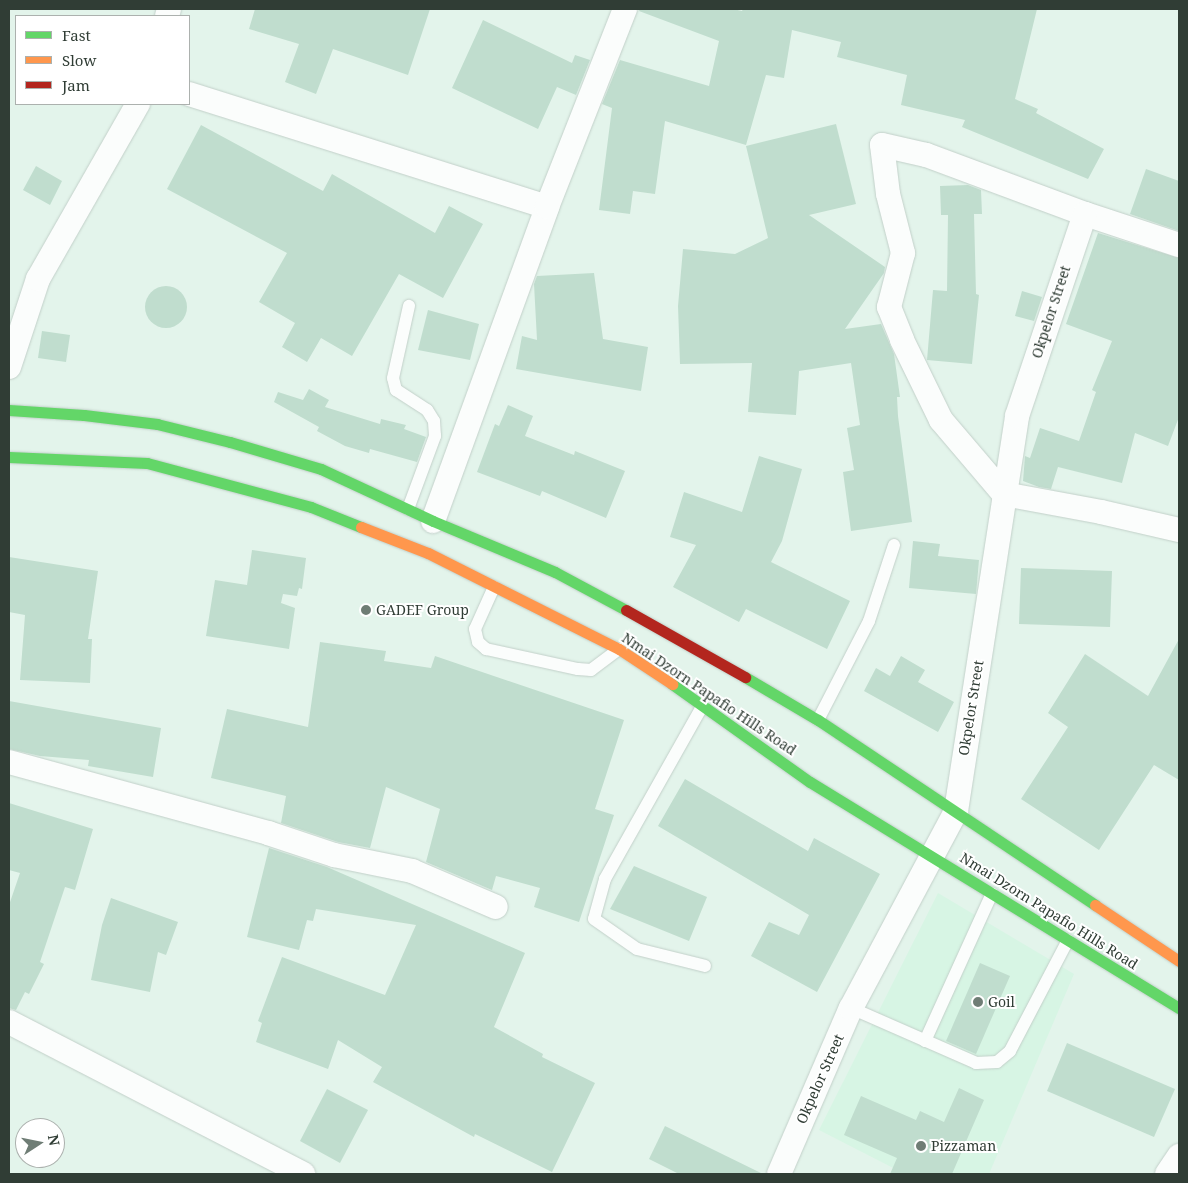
<!DOCTYPE html>
<style>
body{margin:0}
#map{position:relative;width:1188px;height:1183px;overflow:hidden;background:#e3f4eb;font-family:"Noto Serif",serif}
div>[style]{position:absolute}
.built>*{inset:0;background:#d7f5e4}
.building>*{inset:0;background:#c0ddce}
.round{border-radius:50%}
.roads{filter:drop-shadow(0 0 1px #c2d0c9) drop-shadow(0 0 1px #c2d0c9)}
.lane>*{height:12px;margin:-6px;padding:0 6px;transform-origin:6px;border-radius:6px;background:#fbfdfc}
.street>*{height:24px;margin:-12px;padding:0 12px;transform-origin:12px;border-radius:12px;background:#fbfdfc}
.fast>*{height:11px;margin:-5.5px;padding:0 5.5px;transform-origin:5.5px;border-radius:5.5px;background:#63d668}
.slow>*{height:11px;margin:-5.5px;padding:0 5.5px;transform-origin:5.5px;border-radius:5.5px;background:#ff974d}
.jam>*{height:11px;margin:-5.5px;padding:0 5.5px;transform-origin:5.5px;border-radius:5.5px;background:#b3261e}
.dots>*{width:14px;height:14px;translate:-50% -50%;box-sizing:border-box;border:2px solid #fff;border-radius:50%}
span{translate:-50% -50%;white-space:nowrap;text-align:center;line-height:1.15;-webkit-text-stroke:4px #fff;paint-order:stroke}
.street-label{font-size:14px;color:#303d35}
.poi-label{font-size:14px;color:#303d35}
.left{translate:0 -50%;text-align:left}
.frame{position:absolute;inset:0;border:10px solid #303d35;pointer-events:none}
.legend{position:absolute;left:15px;top:15px;width:175px;height:90px;box-sizing:border-box;background:#fff;border:1px solid #acb1ae;margin:0;padding:6px 9px;list-style:none;font-size:15px;color:#303d35}
.legend li{display:flex;align-items:center;gap:10px;height:25px}
.legend b{width:25px;border:1px solid #acb1ae}
.north{position:absolute;left:15px;top:1118px;width:50px;height:50px;box-sizing:border-box;background:#fff;border:1px solid #acb1ae;border-radius:50%;rotate:79deg;font-size:14px;font-weight:700;line-height:20px;text-align:center;color:#303d35}
.north::after{content:'';display:block;margin:auto;width:18px;height:22px;background:#6f7d75;clip-path:polygon(50% 0,100% 100%,50% 72%,0 100%)}
</style>
<div id="map">
<div class="built">
<div style="clip-path:polygon(938px 893px,1074px 974px,989px 1174px,905px 1174px,819px 1130px)"></div>
</div>
<div class="building">
<div style="clip-path:polygon(255px 9px,430px 9px,408px 75px,333px 49px,316px 94px,285px 82px,299px 44px,249px 29px)"></div>
<div style="clip-path:polygon(640px 9px,733px 9px,742px 11px,743px 9px,1037px 9px,1015px 99px,1038px 109px,1036px 113px,1104px 149px,1088px 179px,962px 127px,965px 120px,901px 105px,907px 75px,837px 57px,841px 42px,792px 30px,784px 78px,766px 75px,746px 145px,665px 121px,655px 194px,633px 191px,630px 214px,599px 210px,612px 108px,602px 104px,620px 60px,709px 86px,719px 41px,639px 11px)"></div>
<div style="clip-path:polygon(483px 20px,572px 63px,575px 55px,590px 60px,576px 95px,557px 87px,538px 129px,452px 88px)"></div>
<div style="clip-path:polygon(836px 124px,856px 204px,809px 215px,885px 267px,884px 273px,845px 329px,881px 324px,894px 354px,900px 397px,897px 397px,898px 416px,912px 522px,851px 531px,843px 472px,854px 470px,847px 428px,860px 425px,851px 363px,799px 371px,796px 415px,748px 412px,752px 363px,680px 364px,678px 306px,683px 249px,735px 254px,768px 238px,746px 146px)"></div>
<div style="clip-path:polygon(201px 125px,323px 191px,332px 174px,435px 233px,449px 206px,483px 224px,443px 298px,399px 274px,352px 356px,321px 338px,307px 362px,282px 347px,295px 323px,259px 302px,287px 253px,167px 189px)"></div>
<div style="clip-path:polygon(36px 166px,62px 181px,50px 205px,23px 190px)"></div>
<div style="clip-path:polygon(1146px 169px,1179px 181px,1179px 231px,1130px 214px)"></div>
<div style="clip-path:polygon(968px 185px,981px 190px,982px 214px,974px 214px,976px 294px,979px 295px,972px 364px,927px 360px,933px 290px,947px 291px,948px 215px,941px 215px,940px 186px)"></div>
<div style="clip-path:polygon(1098px 233px,1179px 258px,1179px 417px,1168px 446px,1135px 433px,1122px 483px,1058px 467px,1051px 489px,1039px 487px,1023px 481px,1025px 456px,1030px 458px,1040px 428px,1079px 441px,1096px 392px,1092px 390px,1112px 341px,1066px 324px)"></div>
<div style="clip-path:polygon(594px 273px,603px 339px,648px 347px,641px 391px,516px 369px,522px 336px,537px 340px,534px 284px,537px 276px)"></div>
<div class="round" style="left:145px;top:286px;width:42px;height:42px"></div>
<div style="clip-path:polygon(1022px 291px,1042px 297px,1034px 321px,1015px 316px)"></div>
<div style="clip-path:polygon(428px 310px,479px 324px,470px 360px,418px 350px)"></div>
<div style="clip-path:polygon(42px 331px,70px 335px,66px 362px,38px 358px)"></div>
<div style="clip-path:polygon(309px 389px,329px 400px,325px 407px,380px 424px,381px 419px,406px 425px,404px 429px,426px 437px,417px 462px,370px 449px,369px 453px,345px 446px,317px 431px,319px 427px,274px 402px,278px 392px,303px 400px)"></div>
<div style="clip-path:polygon(508px 405px,533px 416px,525px 436px,574px 455px,575px 451px,625px 471px,606px 518px,542px 491px,540px 496px,477px 472px,495px 424px,499px 426px)"></div>
<div style="clip-path:polygon(759px 456px,802px 469px,782px 541px,771px 562px,850px 601px,827px 649px,746px 609px,739px 622px,673px 587px,696px 545px,670px 537px,684px 492px,742px 512px)"></div>
<div style="clip-path:polygon(913px 541px,940px 544px,938px 556px,979px 560px,976px 594px,909px 588px)"></div>
<div style="clip-path:polygon(252px 550px,306px 558px,302px 589px,299px 588px,297px 596px,283px 594px,281px 603px,295px 608px,289px 649px,206px 636px,215px 580px,247px 585px)"></div>
<div style="clip-path:polygon(9px 557px,98px 571px,88px 639px,92px 639px,90px 683px,20px 680px,25px 615px,9px 612px)"></div>
<div style="clip-path:polygon(1021px 568px,1112px 571px,1110px 627px,1019px 624px)"></div>
<div style="clip-path:polygon(1179px 639px,1179px 780px,1154px 765px,1099px 850px,1021px 799px,1068px 727px,1048px 713px,1085px 654px,1148px 696px)"></div>
<div style="clip-path:polygon(320px 642px,386px 651px,384px 661px,431px 668px,435px 656px,624px 720px,595px 809px,614px 815px,579px 922px,534px 907px,540px 888px,496px 876px,492px 890px,426px 862px,440px 809px,386px 787px,370px 848px,338px 842px,281px 823px,286px 796px,211px 778px,227px 709px,308px 727px)"></div>
<div style="clip-path:polygon(901px 656px,925px 670px,918px 682px,954px 702px,938px 732px,864px 691px,876px 668px,890px 676px)"></div>
<div style="clip-path:polygon(9px 701px,161px 728px,153px 777px,88px 766px,89px 760px,40px 756px,9px 749px)"></div>
<div style="clip-path:polygon(685px 779px,808px 851px,814px 838px,880px 874px,817px 992px,751px 956px,769px 922px,799px 935px,809px 915px,658px 826px)"></div>
<div style="clip-path:polygon(9px 803px,93px 829px,75px 890px,65px 887px,40px 962px,44px 964px,29px 994px,25px 992px,16px 1010px,9px 1008px,9px 905px,20px 873px,9px 870px)"></div>
<div style="clip-path:polygon(269px 848px,327px 867px,525px 953px,494px 1027px,543px 1054px,542px 1057px,595px 1083px,552px 1172px,475px 1134px,474px 1137px,373px 1082px,382px 1067px,338px 1040px,328px 1069px,256px 1042px,262px 1023px,258px 1021px,282px 957px,385px 995px,416px 925px,316px 909px,313px 921px,307px 920px,299px 950px,247px 937px)"></div>
<div style="clip-path:polygon(634px 866px,707px 897px,689px 941px,610px 909px)"></div>
<div style="clip-path:polygon(111px 898px,178px 922px,166px 955px,158px 952px,150px 992px,91px 980px,102px 925px)"></div>
<div style="clip-path:polygon(980px 963px,1010px 976px,976px 1054px,946px 1041px)"></div>
<div style="clip-path:polygon(1067px 1043px,1175px 1089px,1154px 1137px,1047px 1091px)"></div>
<div style="clip-path:polygon(959px 1088px,984px 1100px,952px 1174px,890px 1174px,897px 1158px,844px 1135px,861px 1096px,916px 1120px,920px 1111px,944px 1122px)"></div>
<div style="clip-path:polygon(327px 1089px,368px 1110px,340px 1163px,300px 1141px)"></div>
<div style="clip-path:polygon(665px 1126px,763px 1174px,679px 1174px,649px 1159px)"></div>
</div>
<div class="roads">
<div class="lane">
<div style="left:408px;top:509px;width:78px;rotate:-69.7deg"></div>
<div style="left:435px;top:436px;width:15px;rotate:-94deg"></div>
<div style="left:434px;top:421px;width:13px;rotate:-122deg"></div>
<div style="left:427px;top:410px;width:37px;rotate:-147deg"></div>
<div style="left:396px;top:390px;width:12px;rotate:-104deg"></div>
<div style="left:393px;top:378px;width:74px;rotate:-77.5deg"></div>
<div style="left:494px;top:587px;width:46px;rotate:114.3deg"></div>
<div style="left:475px;top:629px;width:13px;rotate:77deg"></div>
<div style="left:478px;top:642px;width:11px;rotate:41deg"></div>
<div style="left:486px;top:649px;width:94px;rotate:12.3deg"></div>
<div style="left:578px;top:669px;width:13px;rotate:4deg"></div>
<div style="left:591px;top:670px;width:35px;rotate:-37deg"></div>
<div style="left:703px;top:705px;width:200px;rotate:119.4deg"></div>
<div style="left:605px;top:879px;width:41px;rotate:105.4deg"></div>
<div style="left:594px;top:919px;width:52px;rotate:34.9deg"></div>
<div style="left:637px;top:949px;width:70px;rotate:14deg"></div>
<div style="left:818px;top:720px;width:111px;rotate:-62.7deg"></div>
<div style="left:869px;top:621px;width:80px;rotate:-71.8deg"></div>
<div style="left:851px;top:1008px;width:137px;rotate:23.7deg"></div>
<div style="left:976px;top:1063px;width:21px;rotate:-3deg"></div>
<div style="left:997px;top:1062px;width:17px;rotate:-40deg"></div>
<div style="left:1010px;top:1051px;width:125px;rotate:-62.4deg"></div>
<div style="left:925px;top:1041px;width:162px;rotate:-65.6deg"></div>
</div>
<div class="street">
<div style="left:167px;top:16px;width:7px;rotate:-74deg"></div>
<div style="left:189px;top:94px;width:375px;rotate:17.5deg"></div>
<div style="left:1179px;top:245px;width:99px;rotate:-161.7deg"></div>
<div style="left:1085px;top:214px;width:170px;rotate:-159.6deg"></div>
<div style="left:926px;top:155px;width:45px;rotate:-167.2deg"></div>
<div style="left:882px;top:145px;width:49px;rotate:83deg"></div>
<div style="left:888px;top:194px;width:61px;rotate:75.7deg"></div>
<div style="left:903px;top:253px;width:56px;rotate:104.5deg"></div>
<div style="left:889px;top:307px;width:35px;rotate:68deg"></div>
<div style="left:902px;top:340px;width:89px;rotate:64deg"></div>
<div style="left:941px;top:420px;width:97px;rotate:49.6deg"></div>
<div style="left:1004px;top:494px;width:99px;rotate:10.5deg"></div>
<div style="left:1101px;top:512px;width:80px;rotate:13deg"></div>
<div style="left:9px;top:367px;width:93px;rotate:-71.8deg"></div>
<div style="left:38px;top:279px;width:202px;rotate:-60.3deg"></div>
<div style="left:433px;top:521px;width:334px;rotate:-70deg"></div>
<div style="left:547px;top:207px;width:213px;rotate:-68.5deg"></div>
<div style="left:9px;top:762px;width:269px;rotate:15.3deg"></div>
<div style="left:268px;top:833px;width:70px;rotate:18.4deg"></div>
<div style="left:334px;top:855px;width:80px;rotate:11.6deg"></div>
<div style="left:412px;top:871px;width:91px;rotate:23.2deg"></div>
<div style="left:9px;top:1022px;width:331px;rotate:27.3deg"></div>
<div style="left:779px;top:1174px;width:181px;rotate:-66.6deg"></div>
<div style="left:851px;top:1008px;width:223px;rotate:-61.9deg"></div>
<div style="left:956px;top:811px;width:400px;rotate:-81.2deg"></div>
<div style="left:1017px;top:416px;width:213px;rotate:-71.4deg"></div>
<div style="left:1167px;top:1174px;width:22px;rotate:-56deg"></div>
</div>
<div class="fast">
<div style="left:9px;top:410px;width:75px;rotate:3.8deg"></div>
<div style="left:84px;top:415px;width:74px;rotate:7deg"></div>
<div style="left:157px;top:424px;width:75px;rotate:13.9deg"></div>
<div style="left:230px;top:442px;width:95px;rotate:16.5deg"></div>
<div style="left:321px;top:469px;width:123px;rotate:24.9deg"></div>
<div style="left:433px;top:521px;width:132px;rotate:22.7deg"></div>
<div style="left:555px;top:572px;width:81px;rotate:28.2deg"></div>
<div style="left:9px;top:457px;width:138px;rotate:2.5deg"></div>
<div style="left:147px;top:463px;width:170px;rotate:15deg"></div>
<div style="left:311px;top:507px;width:54px;rotate:21.8deg"></div>
<div style="left:745px;top:677px;width:85px;rotate:30.5deg"></div>
<div style="left:818px;top:720px;width:333px;rotate:33.7deg"></div>
<div style="left:672px;top:684px;width:169px;rotate:35.4deg"></div>
<div style="left:810px;top:782px;width:433px;rotate:31.5deg"></div>
</div>
<div class="slow">
<div style="left:361px;top:527px;width:72px;rotate:21.2deg"></div>
<div style="left:428px;top:553px;width:214px;rotate:26.7deg"></div>
<div style="left:619px;top:649px;width:64px;rotate:33.4deg"></div>
<div style="left:1095px;top:905px;width:101px;rotate:33.7deg"></div>
</div>
<div class="jam">
<div style="left:626px;top:610px;width:137px;rotate:29.4deg"></div>
</div>
</div>
<div class="dots">
<div style="left:366px;top:610px;background:#6f7d75"></div>
<div style="left:978px;top:1002px;background:#6f7d75"></div>
<div style="left:921px;top:1146px;background:#6f7d75"></div>
</div>
<div class="street-label">
<span style="left:1051px;top:312px;rotate:-72deg">Okpelor Street</span>
<span style="left:709px;top:694px;rotate:34deg">Nmai Dzorn Papafio Hills Road</span>
<span style="left:971px;top:708px;rotate:-81deg">Okpelor Street</span>
<span style="left:1049px;top:911px;rotate:32deg">Nmai Dzorn Papafio Hills Road</span>
<span style="left:820px;top:1079px;rotate:-66deg">Okpelor Street</span>
</div>
<div class="poi-label">
<span class="left" style="left:376px;top:610px">GADEF Group</span>
<span class="left" style="left:988px;top:1002px">Goil</span>
<span class="left" style="left:931px;top:1146px">Pizzaman</span>
</div>
<div class="frame"></div>
<ul class="legend">
<li><b style="height:6px;background:#63d668"></b>Fast</li>
<li><b style="height:6px;background:#ff974d"></b>Slow</li>
<li><b style="height:6px;background:#b3261e"></b>Jam</li>
</ul>
<div class="north">N</div>
</div>
